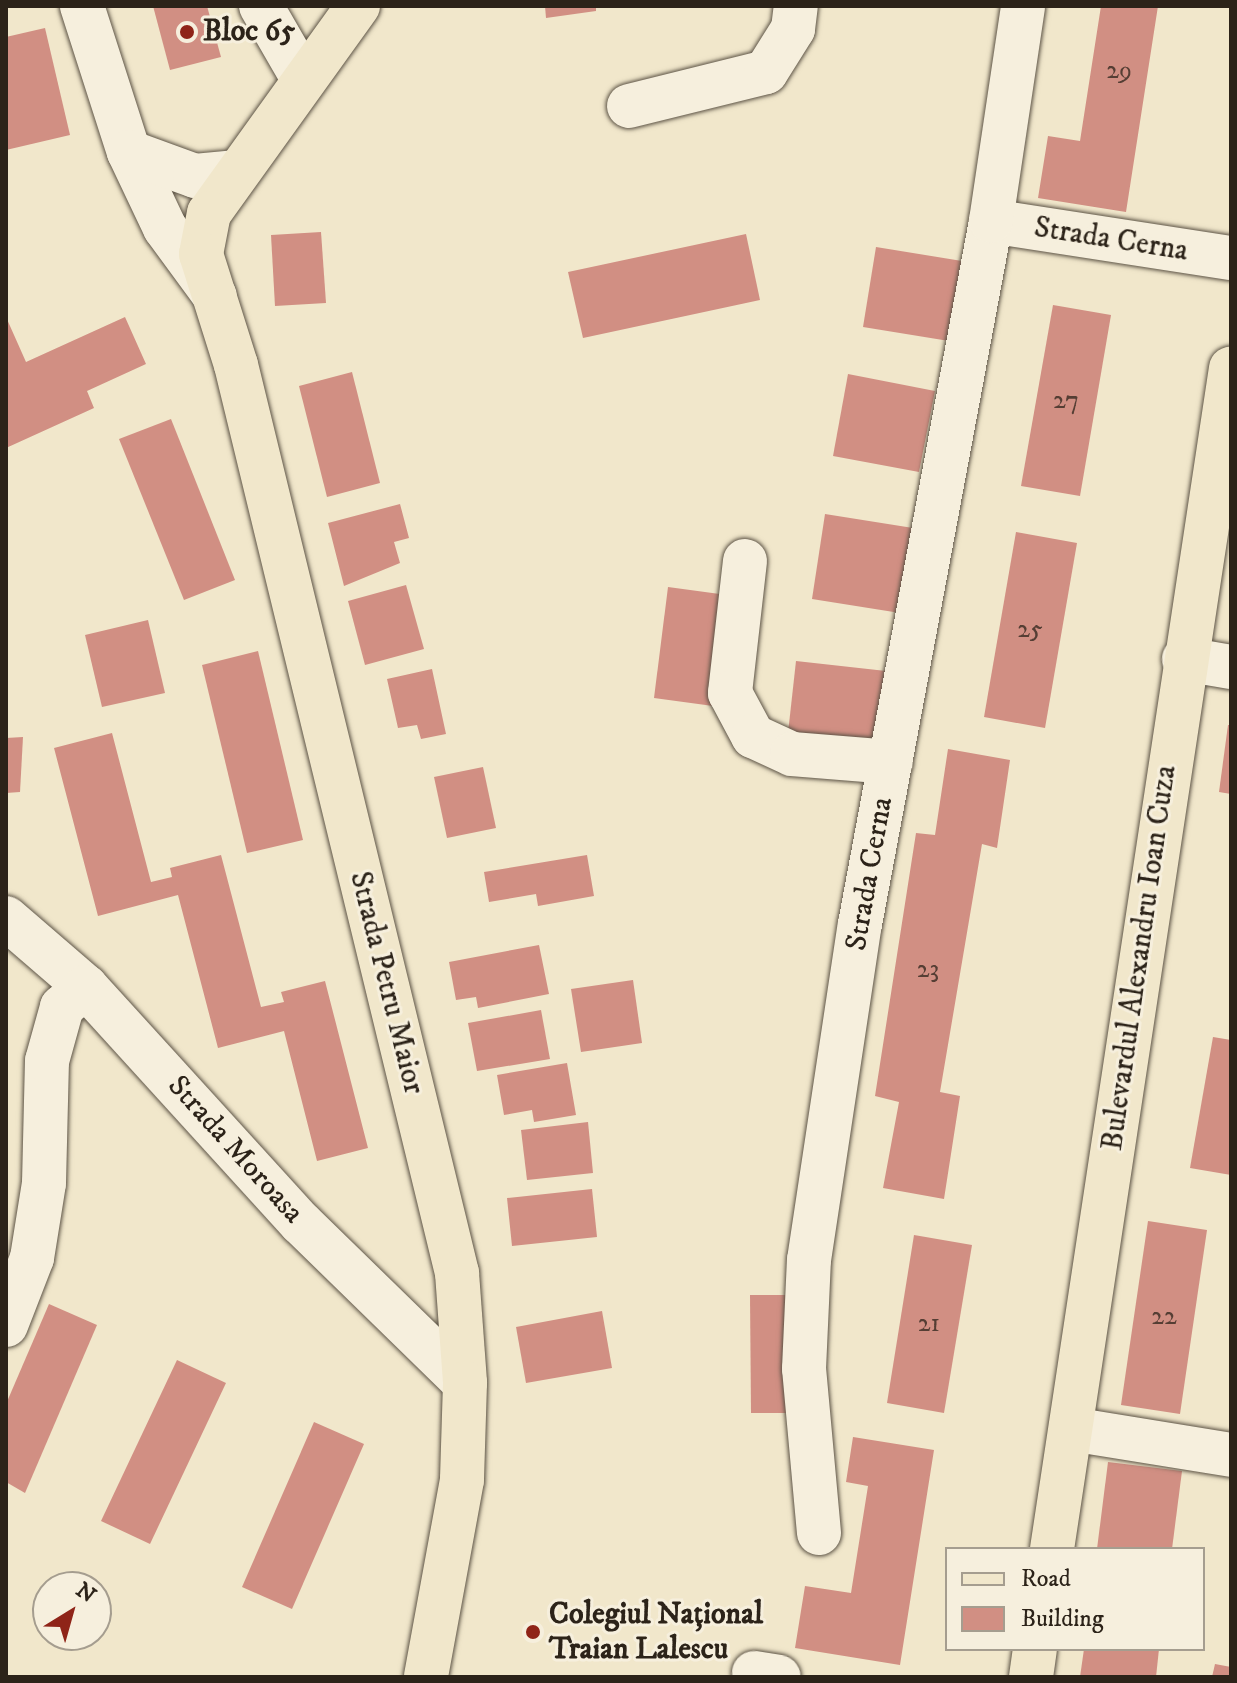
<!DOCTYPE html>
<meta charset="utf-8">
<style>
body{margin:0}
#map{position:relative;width:1237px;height:1683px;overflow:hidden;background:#f1e7cb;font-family:"IM FELL DW Pica",serif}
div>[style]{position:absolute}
.building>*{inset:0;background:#d18f83}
.roads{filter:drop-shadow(0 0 2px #5d5446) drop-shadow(0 0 2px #5d5446)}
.minor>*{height:44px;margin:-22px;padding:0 22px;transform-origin:22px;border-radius:22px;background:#f6efdd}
.major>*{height:44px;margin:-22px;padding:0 22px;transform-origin:22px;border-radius:22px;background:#f1e7cb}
.dots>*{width:22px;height:22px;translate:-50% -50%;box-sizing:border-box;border:4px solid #f6efdd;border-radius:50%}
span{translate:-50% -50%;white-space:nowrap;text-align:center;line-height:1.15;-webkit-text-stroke:6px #f6efdd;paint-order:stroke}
.number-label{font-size:26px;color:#553e34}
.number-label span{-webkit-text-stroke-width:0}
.poi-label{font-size:30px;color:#2c2319;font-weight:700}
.left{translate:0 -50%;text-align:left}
.street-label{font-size:30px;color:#2c2319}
.frame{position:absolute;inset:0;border:8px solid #2c2319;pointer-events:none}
.legend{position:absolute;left:945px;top:1547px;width:260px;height:104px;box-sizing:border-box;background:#f6efdd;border:2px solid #a59d8f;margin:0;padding:10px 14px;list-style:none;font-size:24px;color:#2c2319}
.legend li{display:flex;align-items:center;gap:16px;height:40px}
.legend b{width:40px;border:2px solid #a59d8f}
.north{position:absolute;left:32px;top:1571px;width:80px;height:80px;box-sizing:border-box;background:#f6efdd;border:2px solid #a59d8f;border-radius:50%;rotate:37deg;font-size:22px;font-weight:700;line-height:32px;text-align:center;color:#2c2319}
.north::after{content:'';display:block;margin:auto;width:28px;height:36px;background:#8f2418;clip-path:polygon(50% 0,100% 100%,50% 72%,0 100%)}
</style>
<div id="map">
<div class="building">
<div style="clip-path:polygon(153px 6px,207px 6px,221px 57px,170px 70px)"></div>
<div style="clip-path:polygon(545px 6px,596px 6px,596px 11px,546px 18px)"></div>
<div style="clip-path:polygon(1101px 6px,1158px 6px,1126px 212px,1038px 198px,1048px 136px,1080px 141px)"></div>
<div style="clip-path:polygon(45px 28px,70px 135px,6px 150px,6px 37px)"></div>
<div style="clip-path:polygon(321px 232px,326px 303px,275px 306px,271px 235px)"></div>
<div style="clip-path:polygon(746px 234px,760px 300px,583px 338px,568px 272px)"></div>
<div style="clip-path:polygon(876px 247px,962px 261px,949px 341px,863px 327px)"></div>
<div style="clip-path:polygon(1053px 305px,1111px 315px,1080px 496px,1021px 486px)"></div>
<div style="clip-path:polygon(6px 317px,26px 362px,125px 317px,146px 364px,87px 391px,94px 408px,6px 448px)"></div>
<div style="clip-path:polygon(352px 372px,380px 483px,327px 497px,299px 386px)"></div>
<div style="clip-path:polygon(848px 374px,935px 391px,919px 472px,833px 456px)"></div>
<div style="clip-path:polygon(171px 419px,235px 580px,184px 600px,119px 439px)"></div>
<div style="clip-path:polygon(400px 504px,409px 538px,394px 542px,400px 563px,344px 586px,328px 523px)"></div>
<div style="clip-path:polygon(825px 514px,913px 528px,900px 613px,812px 599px)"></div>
<div style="clip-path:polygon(1016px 532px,1077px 543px,1045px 728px,984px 717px)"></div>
<div style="clip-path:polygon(406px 585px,424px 649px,365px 665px,348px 601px)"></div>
<div style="clip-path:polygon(668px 587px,727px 595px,713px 706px,654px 698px)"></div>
<div style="clip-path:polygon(148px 620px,165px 693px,102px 707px,85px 635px)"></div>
<div style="clip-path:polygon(258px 651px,303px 840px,247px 853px,202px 665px)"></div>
<div style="clip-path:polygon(796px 661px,886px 671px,876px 752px,787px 742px)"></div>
<div style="clip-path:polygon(432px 669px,446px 734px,421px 739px,417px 725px,398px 728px,387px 679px)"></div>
<div style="clip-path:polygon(1228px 725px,1231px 725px,1231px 794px,1219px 792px)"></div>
<div style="clip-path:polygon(112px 733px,151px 882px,172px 877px,170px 868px,221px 855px,261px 1007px,284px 1002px,281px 992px,325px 981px,368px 1148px,317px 1161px,284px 1031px,218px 1048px,178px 895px,98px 916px,54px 748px)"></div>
<div style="clip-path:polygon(23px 737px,20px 792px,6px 793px,6px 738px)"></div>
<div style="clip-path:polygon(948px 749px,1010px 760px,997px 848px,982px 844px,940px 1092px,960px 1096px,944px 1199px,883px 1188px,899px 1102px,875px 1096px,916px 833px,935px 835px)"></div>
<div style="clip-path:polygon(483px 767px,496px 828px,447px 838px,434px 777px)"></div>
<div style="clip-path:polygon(587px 855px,594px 896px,538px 906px,536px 894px,489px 902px,484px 872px)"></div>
<div style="clip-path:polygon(539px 945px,549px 994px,478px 1008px,476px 997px,456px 1000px,449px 962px)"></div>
<div style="clip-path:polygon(633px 980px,642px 1043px,581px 1052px,571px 989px)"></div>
<div style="clip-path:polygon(541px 1010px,550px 1059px,477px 1071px,468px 1023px)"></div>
<div style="clip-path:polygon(1213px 1037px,1231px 1040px,1231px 1175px,1190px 1168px)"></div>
<div style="clip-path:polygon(567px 1063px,576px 1115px,534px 1122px,532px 1110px,504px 1115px,497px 1075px)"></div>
<div style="clip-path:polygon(588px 1122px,593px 1173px,527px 1180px,521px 1130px)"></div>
<div style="clip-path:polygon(592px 1189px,597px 1237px,512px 1246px,507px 1198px)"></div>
<div style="clip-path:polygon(1148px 1221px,1207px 1230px,1180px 1414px,1121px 1405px)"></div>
<div style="clip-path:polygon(914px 1235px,972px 1245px,944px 1413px,887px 1403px)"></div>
<div style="clip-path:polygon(750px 1295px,793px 1295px,794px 1413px,751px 1413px)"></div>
<div style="clip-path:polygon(49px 1304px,97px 1325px,25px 1493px,6px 1482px,6px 1404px)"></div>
<div style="clip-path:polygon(602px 1311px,612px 1368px,526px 1383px,516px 1327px)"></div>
<div style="clip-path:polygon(177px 1360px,226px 1383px,150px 1544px,101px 1521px)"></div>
<div style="clip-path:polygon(314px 1422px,364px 1444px,292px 1609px,242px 1587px)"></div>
<div style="clip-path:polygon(853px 1437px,934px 1450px,900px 1665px,795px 1648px,805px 1586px,851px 1593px,868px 1486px,846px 1482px)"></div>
<div style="clip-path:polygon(1108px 1462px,1182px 1471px,1172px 1549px,1097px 1549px)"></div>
<div style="clip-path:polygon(1084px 1649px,1159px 1649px,1156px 1677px,1080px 1677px)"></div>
<div style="clip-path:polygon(1215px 1664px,1231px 1667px,1231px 1677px,1212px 1677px)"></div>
</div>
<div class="roads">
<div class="minor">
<div style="left:82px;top:6px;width:153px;rotate:72.2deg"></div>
<div style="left:129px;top:152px;width:84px;rotate:64.7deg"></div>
<div style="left:165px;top:228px;width:84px;rotate:53.7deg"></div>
<div style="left:261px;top:6px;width:82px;rotate:60deg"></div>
<div style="left:629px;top:106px;width:141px;rotate:-13.9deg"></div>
<div style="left:766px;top:72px;width:51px;rotate:-57.9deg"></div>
<div style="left:793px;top:29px;width:23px;rotate:-83deg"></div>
<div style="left:129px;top:152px;width:70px;rotate:20deg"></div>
<div style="left:195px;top:176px;width:40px;rotate:-5.7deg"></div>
<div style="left:991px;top:221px;width:243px;rotate:8.8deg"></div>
<div style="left:745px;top:561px;width:133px;rotate:96.5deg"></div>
<div style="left:730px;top:693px;width:49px;rotate:61.9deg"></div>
<div style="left:753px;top:736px;width:43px;rotate:24.8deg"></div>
<div style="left:792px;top:754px;width:99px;rotate:4.6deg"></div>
<div style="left:1184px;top:659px;width:48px;rotate:9.7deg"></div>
<div style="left:6px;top:918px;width:106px;rotate:40.8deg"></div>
<div style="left:86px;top:987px;width:319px;rotate:47.7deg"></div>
<div style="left:301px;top:1223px;width:229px;rotate:44.3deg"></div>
<div style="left:6px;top:1325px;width:72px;rotate:-68.8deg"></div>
<div style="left:32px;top:1258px;width:76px;rotate:-80.9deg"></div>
<div style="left:44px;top:1183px;width:122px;rotate:-88.6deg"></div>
<div style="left:47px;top:1061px;width:56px;rotate:-74.5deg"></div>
<div style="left:62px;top:1007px;width:31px;rotate:-40deg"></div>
<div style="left:1071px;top:1429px;width:162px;rotate:9.2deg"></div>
<div style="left:819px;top:1533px;width:165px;rotate:-95.2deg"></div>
<div style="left:804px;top:1369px;width:109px;rotate:-87.4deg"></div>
<div style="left:809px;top:1260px;width:340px;rotate:-81.4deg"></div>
<div style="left:860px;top:924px;width:715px;rotate:-79.44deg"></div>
<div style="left:991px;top:221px;width:217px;rotate:-81.5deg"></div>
<div style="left:754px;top:1673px;width:25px;rotate:9deg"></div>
</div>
<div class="major">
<div style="left:358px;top:6px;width:255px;rotate:125.7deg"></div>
<div style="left:209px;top:213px;width:42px;rotate:101deg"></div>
<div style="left:201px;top:254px;width:116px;rotate:72.5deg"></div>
<div style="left:236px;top:365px;width:935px;rotate:76.32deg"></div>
<div style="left:457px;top:1273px;width:110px;rotate:85.8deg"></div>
<div style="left:465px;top:1383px;width:97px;rotate:91.8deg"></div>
<div style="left:462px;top:1480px;width:200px;rotate:100.4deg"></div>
<div style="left:1052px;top:1549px;width:1194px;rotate:-81.38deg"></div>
<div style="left:1031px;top:1677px;width:28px;rotate:-82deg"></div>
</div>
</div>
<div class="dots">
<div style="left:187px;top:32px;background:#8f2418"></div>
<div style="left:533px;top:1632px;background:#8f2418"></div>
</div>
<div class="number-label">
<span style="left:1119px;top:71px">29</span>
<span style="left:1066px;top:401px">27</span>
<span style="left:1030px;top:630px">25</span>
<span style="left:928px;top:970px">23</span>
<span style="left:1164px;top:1317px">22</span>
<span style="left:929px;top:1324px">21</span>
</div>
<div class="poi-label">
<span class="left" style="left:203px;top:32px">Bloc 65</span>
<span class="left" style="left:549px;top:1632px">Colegiul Național<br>Traian Lalescu</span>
</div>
<div class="street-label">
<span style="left:1111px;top:240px;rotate:9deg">Strada Cerna</span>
<span style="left:870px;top:874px;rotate:-80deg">Strada Cerna</span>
<span style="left:1140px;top:958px;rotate:-82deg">Bulevardul Alexandru Ioan Cuza</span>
<span style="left:386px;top:983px;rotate:76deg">Strada Petru Maior</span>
<span style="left:235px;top:1150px;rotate:48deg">Strada Moroasa</span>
</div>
<div class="frame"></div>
<ul class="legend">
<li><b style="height:10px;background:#f1e7cb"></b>Road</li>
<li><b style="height:22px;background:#d18f83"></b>Building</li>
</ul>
<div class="north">N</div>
</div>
